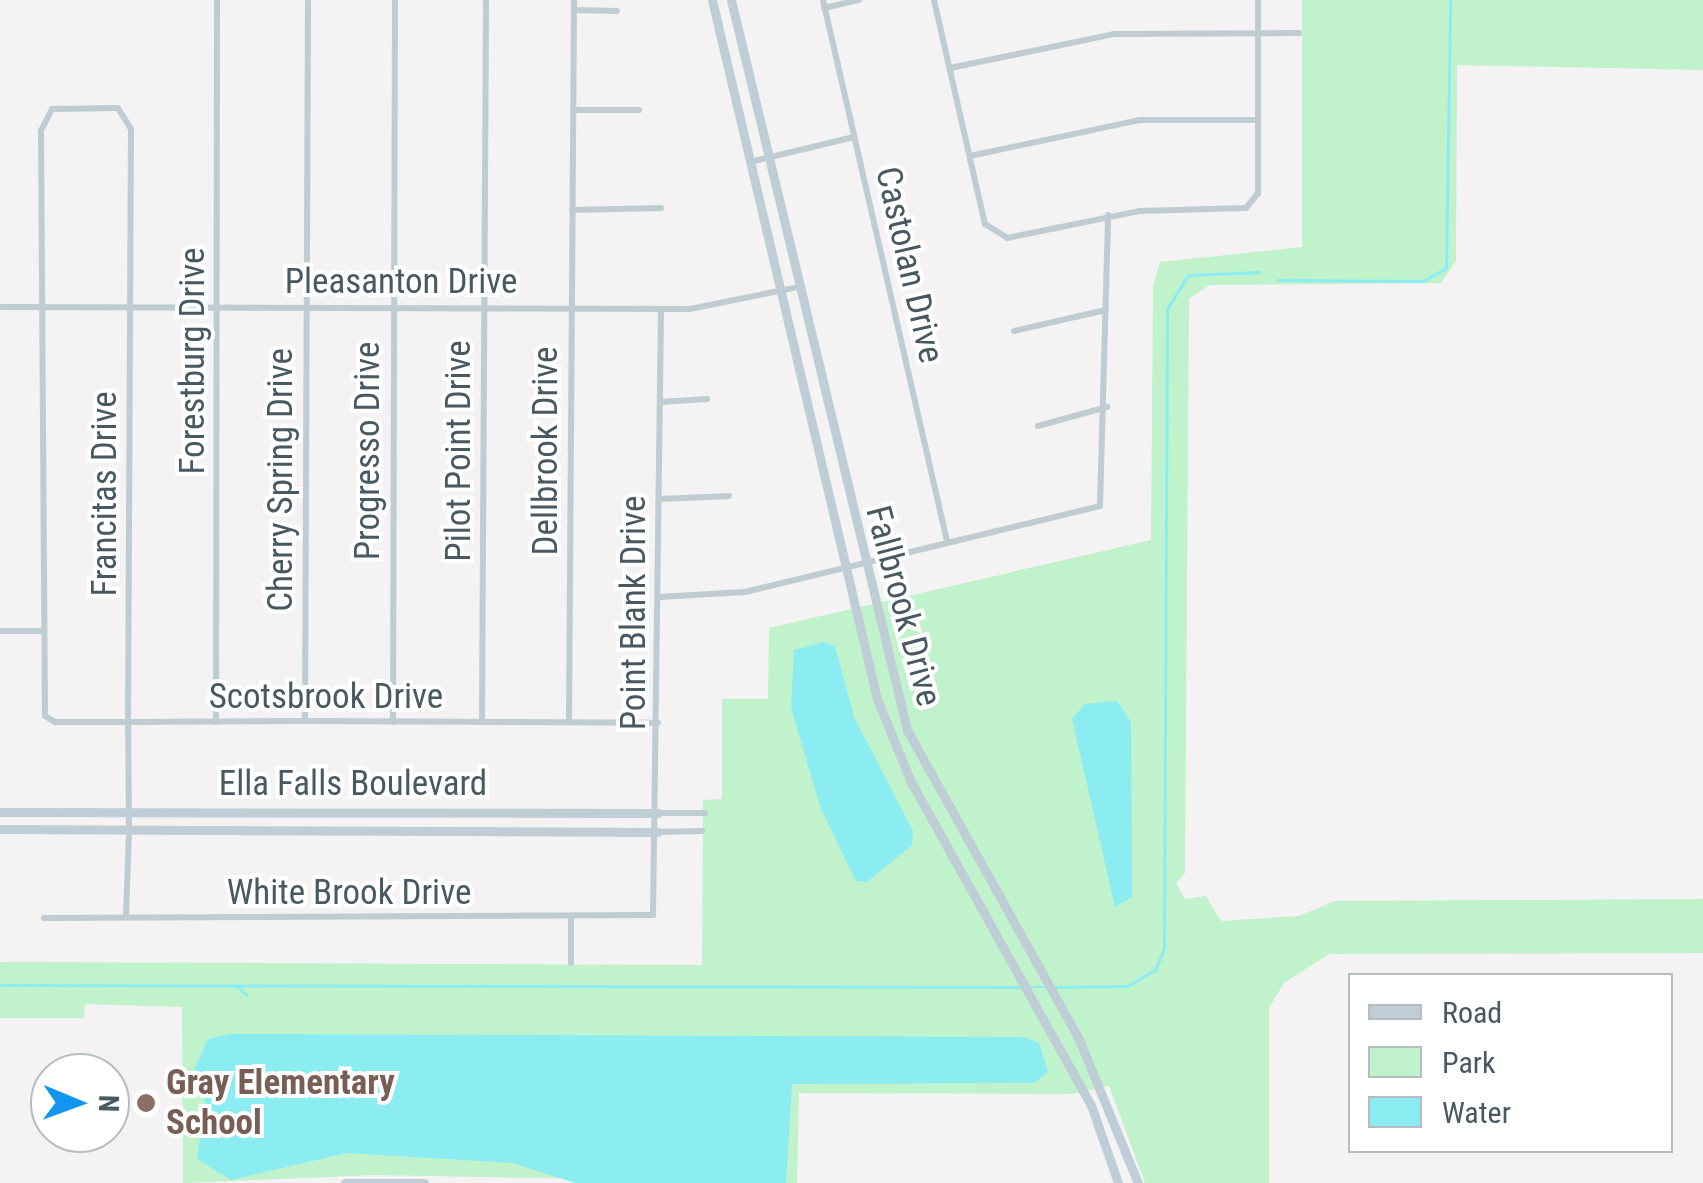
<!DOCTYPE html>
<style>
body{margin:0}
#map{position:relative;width:1703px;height:1183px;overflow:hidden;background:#f4f2f2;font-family:"Roboto Condensed",sans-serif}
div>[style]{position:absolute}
.green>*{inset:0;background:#c0f2cb}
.water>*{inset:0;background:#8becf1}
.stream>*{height:2.5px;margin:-1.25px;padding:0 1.25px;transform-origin:1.25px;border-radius:1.25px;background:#8becf1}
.street>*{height:6px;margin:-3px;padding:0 3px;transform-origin:3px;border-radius:3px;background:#bfccd2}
.secondary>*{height:9px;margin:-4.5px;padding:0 4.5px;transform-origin:4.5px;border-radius:4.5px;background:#bfced6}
.dots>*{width:28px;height:28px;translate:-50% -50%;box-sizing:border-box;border:5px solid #fff;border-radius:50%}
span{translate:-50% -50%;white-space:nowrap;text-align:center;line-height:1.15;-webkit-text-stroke:8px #fff;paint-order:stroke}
.street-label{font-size:35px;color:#485961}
.education-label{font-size:35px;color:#785e54;font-weight:700}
.left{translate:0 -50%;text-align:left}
.legend{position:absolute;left:1348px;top:973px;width:325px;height:180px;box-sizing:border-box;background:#fff;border:2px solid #b6bdc0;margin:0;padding:12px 18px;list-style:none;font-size:30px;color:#485961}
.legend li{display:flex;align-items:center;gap:20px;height:50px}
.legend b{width:50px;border:2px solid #b6bdc0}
.north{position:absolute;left:30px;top:1053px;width:100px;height:100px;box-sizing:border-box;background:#fff;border:2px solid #b6bdc0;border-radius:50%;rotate:91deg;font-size:28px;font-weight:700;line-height:40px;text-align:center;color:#485961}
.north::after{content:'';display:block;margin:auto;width:35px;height:45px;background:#1196ef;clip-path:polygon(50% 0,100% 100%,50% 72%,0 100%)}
</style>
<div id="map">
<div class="green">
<div style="clip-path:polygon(1302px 0,1703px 0,1703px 70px,1457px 65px,1456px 261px,1441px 283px,1209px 285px,1189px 299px,1185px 873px,1176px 883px,1185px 899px,1206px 896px,1221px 921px,1299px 916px,1335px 901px,1703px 899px,1703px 953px,1329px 954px,1284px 983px,1269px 1008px,1269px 1183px,1145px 1183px,1109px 1086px,1073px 1094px,799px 1093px,797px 1183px,376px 1175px,183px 1183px,182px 1007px,85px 1004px,84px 1018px,0 1018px,0 962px,702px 965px,703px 800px,722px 799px,722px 699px,768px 699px,769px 628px,1151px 540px,1153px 285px,1160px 262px,1302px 247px)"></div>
</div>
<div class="water">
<div style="clip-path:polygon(824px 642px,835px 646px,854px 717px,913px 831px,912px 845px,867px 882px,856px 881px,821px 809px,791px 708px,794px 650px)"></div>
<div style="clip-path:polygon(1117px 701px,1131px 722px,1132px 897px,1115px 907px,1072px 719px,1085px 704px)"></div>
<div style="clip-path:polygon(231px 1034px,1023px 1037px,1039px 1043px,1048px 1072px,1034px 1083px,792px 1084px,786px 1183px,575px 1183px,513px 1163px,346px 1153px,231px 1180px,197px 1159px,205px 1102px,194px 1070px,208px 1039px)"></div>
</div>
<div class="stream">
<div style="left:1278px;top:280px;width:145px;rotate:0.4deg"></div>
<div style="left:1423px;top:281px;width:26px;rotate:-29deg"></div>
<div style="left:1446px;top:268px;width:268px;rotate:-89.1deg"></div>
<div style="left:0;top:985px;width:1020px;rotate:0.11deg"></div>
<div style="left:237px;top:986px;width:13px;rotate:42deg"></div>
<div style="left:1028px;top:987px;width:17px"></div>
<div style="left:1053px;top:987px;width:74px;rotate:-0.8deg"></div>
<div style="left:1127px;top:986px;width:32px;rotate:-30deg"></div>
<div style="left:1155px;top:970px;width:23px;rotate:-67deg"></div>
<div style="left:1164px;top:949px;width:640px;rotate:-89.73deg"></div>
<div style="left:1167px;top:309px;width:40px;rotate:-58deg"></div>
<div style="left:1188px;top:275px;width:71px;rotate:-2.4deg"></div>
</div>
<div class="street">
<div style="left:823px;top:0;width:555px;rotate:77.09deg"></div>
<div style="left:934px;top:0;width:230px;rotate:77.2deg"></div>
<div style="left:985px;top:224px;width:26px;rotate:32deg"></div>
<div style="left:1007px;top:238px;width:136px;rotate:-11.5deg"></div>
<div style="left:1140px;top:211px;width:106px;rotate:-1.6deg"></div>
<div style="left:1246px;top:208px;width:19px;rotate:-51deg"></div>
<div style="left:1258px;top:193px;width:193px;rotate:-90deg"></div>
<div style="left:824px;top:8px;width:36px;rotate:-13deg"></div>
<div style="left:574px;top:10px;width:43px;rotate:1.3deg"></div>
<div style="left:950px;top:68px;width:167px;rotate:-11.7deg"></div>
<div style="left:1114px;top:34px;width:185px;rotate:-0.3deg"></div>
<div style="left:573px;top:110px;width:66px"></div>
<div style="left:970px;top:156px;width:174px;rotate:-12deg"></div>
<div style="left:1140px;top:120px;width:117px"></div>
<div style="left:750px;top:162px;width:107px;rotate:-13.5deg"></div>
<div style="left:572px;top:210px;width:89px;rotate:-1.3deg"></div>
<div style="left:0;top:307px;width:690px;rotate:0.17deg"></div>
<div style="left:690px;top:309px;width:110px;rotate:-11.5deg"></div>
<div style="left:1014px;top:331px;width:94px;rotate:-12.9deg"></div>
<div style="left:661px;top:402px;width:46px;rotate:-3.7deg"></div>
<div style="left:1038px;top:426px;width:72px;rotate:-15.4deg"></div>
<div style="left:659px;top:499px;width:70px;rotate:-2.5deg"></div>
<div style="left:659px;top:597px;width:86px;rotate:-3.3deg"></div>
<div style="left:745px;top:592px;width:365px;rotate:-13.6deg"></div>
<div style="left:1100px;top:506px;width:291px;rotate:-88.4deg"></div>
<div style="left:0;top:631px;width:40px"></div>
<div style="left:305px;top:721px;width:721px;rotate:-89.76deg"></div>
<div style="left:216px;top:722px;width:722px;rotate:-89.92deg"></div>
<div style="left:393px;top:722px;width:722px;rotate:-89.84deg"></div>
<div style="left:482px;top:722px;width:722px;rotate:-89.68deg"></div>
<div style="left:569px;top:722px;width:722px;rotate:-89.6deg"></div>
<div style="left:658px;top:813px;width:47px"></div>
<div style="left:658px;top:832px;width:44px;rotate:-1.3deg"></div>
<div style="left:126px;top:917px;width:88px;rotate:-88deg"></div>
<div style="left:129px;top:829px;width:107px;rotate:-90.5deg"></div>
<div style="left:128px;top:722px;width:593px;rotate:-89.71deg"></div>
<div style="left:131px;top:129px;width:25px;rotate:-122deg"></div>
<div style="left:118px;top:108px;width:66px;rotate:179.1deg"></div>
<div style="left:52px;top:109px;width:25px;rotate:117deg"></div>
<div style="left:41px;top:131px;width:585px;rotate:89.61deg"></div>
<div style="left:45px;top:716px;width:12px;rotate:31deg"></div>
<div style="left:55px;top:722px;width:73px"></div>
<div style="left:128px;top:722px;width:177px;rotate:-0.3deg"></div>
<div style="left:305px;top:721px;width:353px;rotate:0.3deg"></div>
<div style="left:44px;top:918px;width:609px;rotate:-0.28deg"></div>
<div style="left:653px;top:915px;width:606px;rotate:-89.24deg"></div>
<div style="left:571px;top:963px;width:44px;rotate:-90deg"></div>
</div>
<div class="secondary">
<div style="left:712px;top:0;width:718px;rotate:76.72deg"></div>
<div style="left:877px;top:699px;width:90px;rotate:67.7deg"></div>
<div style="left:911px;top:782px;width:370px;rotate:60.9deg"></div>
<div style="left:1091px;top:1105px;width:83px;rotate:70.9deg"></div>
<div style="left:731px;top:0;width:751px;rotate:76.44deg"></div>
<div style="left:907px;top:730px;width:351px;rotate:60.9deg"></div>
<div style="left:1078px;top:1037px;width:158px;rotate:67.7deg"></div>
<div style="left:0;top:812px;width:658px;rotate:0.09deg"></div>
<div style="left:0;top:829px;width:658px;rotate:0.26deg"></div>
<div style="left:345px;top:1183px;width:79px"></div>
</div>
<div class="dots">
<div style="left:146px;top:1103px;background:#8d6e63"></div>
</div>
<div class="street-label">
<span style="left:909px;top:265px;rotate:77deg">Castolan Drive</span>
<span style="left:401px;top:282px">Pleasanton Drive</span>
<span style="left:193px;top:361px;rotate:-90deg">Forestburg Drive</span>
<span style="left:368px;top:451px;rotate:-90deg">Progresso Drive</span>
<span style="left:459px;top:451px;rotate:-90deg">Pilot Point Drive</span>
<span style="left:546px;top:451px;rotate:-90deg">Dellbrook Drive</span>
<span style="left:281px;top:480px;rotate:-90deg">Cherry Spring Drive</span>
<span style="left:105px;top:494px;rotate:-90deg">Francitas Drive</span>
<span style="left:903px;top:606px;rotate:75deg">Fallbrook Drive</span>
<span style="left:634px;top:613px;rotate:-90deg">Point Blank Drive</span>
<span style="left:326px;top:697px">Scotsbrook Drive</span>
<span style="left:353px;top:784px">Ella Falls Boulevard</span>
<span style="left:349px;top:893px">White Brook Drive</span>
</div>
<div class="education-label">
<span class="left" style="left:166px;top:1103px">Gray Elementary<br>School</span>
</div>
<ul class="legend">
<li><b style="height:12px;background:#bfced6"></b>Road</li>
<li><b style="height:28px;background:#c0f2cb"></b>Park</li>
<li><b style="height:28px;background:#8becf1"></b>Water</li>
</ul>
<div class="north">N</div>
</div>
